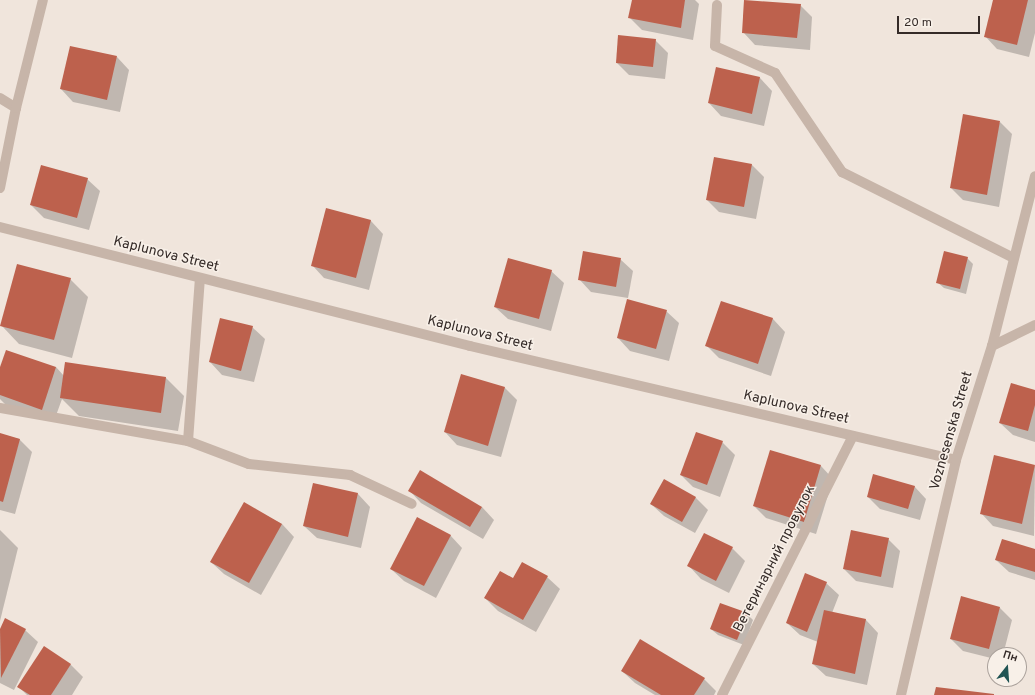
<!DOCTYPE html>
<meta charset="utf-8">
<style>
body{margin:0}
#map{position:relative;width:1035px;height:695px;overflow:hidden;background:#f0e5dc;font-family:Overpass,sans-serif}
div>[style]{position:absolute}
.shadow>*{inset:0;background:#0003}
.building>*{inset:0;background:#bd614d}
.service>*{height:10px;margin:-5px;padding:0 5px;transform-origin:5px;border-radius:5px;background:#c7b5a9}
.minor>*{height:10px;margin:-5px;padding:0 5px;transform-origin:5px;border-radius:5px;background:#c7b5a9}
span{translate:-50% -50%;white-space:nowrap;text-align:center;line-height:1.15;-webkit-text-stroke:3px #f8f0e8;paint-order:stroke}
.street-label{font-size:14px;color:#352b28}
.north{position:absolute;left:987px;top:647px;width:40px;height:40px;box-sizing:border-box;background:#f8f0e8;border:1px solid #aaa19b;border-radius:50%;rotate:17deg;font-size:11px;font-weight:700;line-height:16px;text-align:center;color:#352b28}
.north::after{content:'';display:block;margin:auto;width:14px;height:18px;background:#215453;clip-path:polygon(50% 0,100% 100%,50% 72%,0 100%)}
.scale{position:absolute;left:897px;top:16px;width:83px;height:18px;box-sizing:border-box;border:2px solid #352b28;border-top:0;padding-left:5px;font-size:12px;line-height:14px;white-space:nowrap;color:#352b28;-webkit-text-stroke:3px #f8f0e8;paint-order:stroke}
</style>
<div id="map">
<div class="shadow">
<div style="clip-path:polygon(633px 0,695px 0,699px 4px,693px 40px,642px 30px,630px 18px)"></div>
<div style="clip-path:polygon(994px 0,1035px 0,1035px 33px,1029px 57px,997px 49px,985px 36px)"></div>
<div style="clip-path:polygon(800px 5px,812px 17px,810px 50px,755px 45px,743px 32px)"></div>
<div style="clip-path:polygon(655px 40px,668px 53px,665px 79px,629px 75px,617px 63px)"></div>
<div style="clip-path:polygon(117px 57px,129px 70px,120px 112px,73px 102px,61px 89px)"></div>
<div style="clip-path:polygon(717px 68px,760px 78px,772px 91px,764px 126px,721px 116px,709px 103px)"></div>
<div style="clip-path:polygon(1000px 122px,1012px 134px,999px 207px,963px 200px,951px 188px)"></div>
<div style="clip-path:polygon(715px 158px,752px 165px,764px 177px,756px 219px,719px 212px,707px 200px)"></div>
<div style="clip-path:polygon(87px 179px,100px 191px,89px 230px,44px 218px,31px 205px)"></div>
<div style="clip-path:polygon(326px 210px,371px 221px,383px 234px,369px 290px,324px 278px,312px 265px)"></div>
<div style="clip-path:polygon(967px 258px,973px 264px,966px 294px,944px 288px,937px 282px)"></div>
<div style="clip-path:polygon(620px 259px,633px 271px,628px 298px,591px 292px,579px 279px)"></div>
<div style="clip-path:polygon(551px 271px,564px 283px,551px 331px,508px 319px,495px 307px)"></div>
<div style="clip-path:polygon(70px 279px,88px 297px,72px 358px,19px 344px,2px 326px)"></div>
<div style="clip-path:polygon(721px 302px,773px 319px,785px 332px,771px 376px,719px 358px,707px 346px)"></div>
<div style="clip-path:polygon(666px 311px,679px 323px,669px 361px,630px 351px,618px 338px)"></div>
<div style="clip-path:polygon(252px 327px,265px 339px,254px 382px,222px 375px,210px 362px)"></div>
<div style="clip-path:polygon(56px 367px,64px 376px,166px 378px,184px 396px,178px 431px,79px 416px,62px 399px,54px 421px,5px 404px,0 399px,0 370px)"></div>
<div style="clip-path:polygon(461px 376px,505px 388px,517px 400px,501px 457px,457px 445px,445px 432px)"></div>
<div style="clip-path:polygon(1035px 391px,1035px 442px,1013px 435px,1000px 423px)"></div>
<div style="clip-path:polygon(0 434px,19px 439px,32px 452px,15px 514px,0 510px)"></div>
<div style="clip-path:polygon(722px 442px,735px 455px,720px 497px,693px 487px,681px 475px)"></div>
<div style="clip-path:polygon(771px 451px,821px 466px,833px 479px,816px 534px,766px 518px,754px 506px)"></div>
<div style="clip-path:polygon(995px 456px,1035px 466px,1034px 536px,993px 526px,981px 513px)"></div>
<div style="clip-path:polygon(664px 480px,696px 498px,708px 510px,695px 533px,664px 516px,651px 504px)"></div>
<div style="clip-path:polygon(314px 484px,358px 494px,370px 507px,361px 548px,317px 538px,304px 526px)"></div>
<div style="clip-path:polygon(914px 486px,926px 499px,920px 520px,880px 509px,868px 497px)"></div>
<div style="clip-path:polygon(409px 490px,482px 507px,494px 520px,483px 539px,421px 503px)"></div>
<div style="clip-path:polygon(244px 504px,282px 524px,294px 537px,261px 595px,224px 574px,211px 562px)"></div>
<div style="clip-path:polygon(0 530px,18px 548px,0 621px)"></div>
<div style="clip-path:polygon(450px 535px,462px 548px,436px 598px,404px 581px,391px 569px)"></div>
<div style="clip-path:polygon(888px 539px,900px 551px,893px 588px,856px 581px,844px 569px)"></div>
<div style="clip-path:polygon(732px 548px,745px 561px,729px 593px,701px 579px,689px 566px)"></div>
<div style="clip-path:polygon(1035px 550px,1035px 580px,1009px 572px,996px 560px)"></div>
<div style="clip-path:polygon(547px 577px,560px 589px,536px 632px,498px 611px,485px 598px,513px 580px)"></div>
<div style="clip-path:polygon(826px 583px,839px 595px,832px 613px,866px 620px,878px 633px,867px 685px,826px 676px,813px 664px,818px 642px,800px 635px,787px 623px)"></div>
<div style="clip-path:polygon(1000px 608px,1012px 620px,1003px 655px,995px 655px,995px 659px,963px 651px,951px 639px)"></div>
<div style="clip-path:polygon(747px 614px,753px 620px,744px 645px,718px 635px,711px 629px)"></div>
<div style="clip-path:polygon(6px 620px,25px 630px,38px 642px,14px 690px,0 683px,0 631px)"></div>
<div style="clip-path:polygon(44px 647px,71px 665px,83px 677px,72px 695px,27px 695px,19px 687px)"></div>
<div style="clip-path:polygon(622px 671px,704px 679px,716px 691px,714px 695px,655px 695px,635px 683px)"></div>
</div>
<div class="building">
<div style="clip-path:polygon(632px 0,685px 0,681px 28px,628px 18px)"></div>
<div style="clip-path:polygon(744px 0,801px 4px,797px 38px,742px 33px)"></div>
<div style="clip-path:polygon(993px 0,1028px 0,1017px 45px,984px 37px)"></div>
<div style="clip-path:polygon(618px 35px,656px 39px,653px 67px,616px 63px)"></div>
<div style="clip-path:polygon(70px 46px,117px 56px,107px 100px,60px 89px)"></div>
<div style="clip-path:polygon(716px 67px,760px 77px,752px 114px,708px 103px)"></div>
<div style="clip-path:polygon(963px 114px,1000px 121px,987px 195px,950px 188px)"></div>
<div style="clip-path:polygon(714px 157px,752px 164px,744px 207px,706px 200px)"></div>
<div style="clip-path:polygon(41px 165px,88px 178px,77px 218px,30px 205px)"></div>
<div style="clip-path:polygon(326px 208px,371px 220px,356px 278px,311px 266px)"></div>
<div style="clip-path:polygon(583px 251px,621px 258px,616px 287px,578px 280px)"></div>
<div style="clip-path:polygon(944px 251px,968px 257px,960px 289px,936px 283px)"></div>
<div style="clip-path:polygon(508px 258px,552px 270px,539px 319px,494px 307px)"></div>
<div style="clip-path:polygon(17px 264px,71px 278px,54px 340px,0 326px)"></div>
<div style="clip-path:polygon(627px 299px,667px 310px,656px 349px,617px 338px)"></div>
<div style="clip-path:polygon(721px 301px,773px 318px,758px 364px,705px 346px)"></div>
<div style="clip-path:polygon(220px 318px,253px 326px,241px 371px,209px 362px)"></div>
<div style="clip-path:polygon(6px 350px,56px 367px,42px 410px,0 395px,0 367px)"></div>
<div style="clip-path:polygon(65px 362px,166px 377px,161px 413px,60px 398px)"></div>
<div style="clip-path:polygon(461px 374px,505px 387px,488px 446px,444px 432px)"></div>
<div style="clip-path:polygon(1011px 383px,1035px 390px,1035px 405px,1028px 431px,999px 423px)"></div>
<div style="clip-path:polygon(696px 432px,723px 441px,707px 485px,680px 475px)"></div>
<div style="clip-path:polygon(0 433px,20px 439px,3px 502px,0 501px)"></div>
<div style="clip-path:polygon(770px 450px,821px 465px,804px 522px,753px 506px)"></div>
<div style="clip-path:polygon(994px 455px,1035px 465px,1022px 524px,980px 514px)"></div>
<div style="clip-path:polygon(420px 470px,482px 507px,470px 527px,408px 491px)"></div>
<div style="clip-path:polygon(873px 474px,915px 486px,908px 509px,867px 497px)"></div>
<div style="clip-path:polygon(664px 479px,696px 497px,682px 522px,650px 504px)"></div>
<div style="clip-path:polygon(313px 483px,358px 493px,348px 537px,303px 526px)"></div>
<div style="clip-path:polygon(244px 502px,282px 524px,249px 583px,210px 562px)"></div>
<div style="clip-path:polygon(417px 517px,451px 535px,424px 586px,390px 569px)"></div>
<div style="clip-path:polygon(851px 530px,889px 538px,881px 577px,843px 569px)"></div>
<div style="clip-path:polygon(704px 533px,733px 547px,716px 581px,687px 566px)"></div>
<div style="clip-path:polygon(1002px 539px,1035px 549px,1035px 572px,995px 560px)"></div>
<div style="clip-path:polygon(522px 562px,548px 576px,523px 620px,484px 598px,500px 571px,513px 578px)"></div>
<div style="clip-path:polygon(805px 573px,827px 582px,807px 632px,786px 623px)"></div>
<div style="clip-path:polygon(961px 596px,1000px 607px,989px 649px,950px 639px)"></div>
<div style="clip-path:polygon(720px 603px,748px 613px,737px 640px,710px 629px)"></div>
<div style="clip-path:polygon(824px 610px,866px 619px,855px 674px,812px 664px)"></div>
<div style="clip-path:polygon(5px 618px,26px 629px,1px 678px,0 629px)"></div>
<div style="clip-path:polygon(640px 639px,705px 678px,694px 695px,661px 695px,621px 671px)"></div>
<div style="clip-path:polygon(44px 646px,71px 664px,51px 695px,30px 695px,17px 687px)"></div>
<div style="clip-path:polygon(936px 687px,994px 694px,994px 695px,934px 695px)"></div>
</div>
<div class="service">
<div style="left:717px;top:5px;width:41px;rotate:92.8deg"></div>
<div style="left:715px;top:46px;width:66px;rotate:24.2deg"></div>
<div style="left:775px;top:73px;width:120px;rotate:55.9deg"></div>
<div style="left:842px;top:172px;width:192px;rotate:26.6deg"></div>
<div style="left:0;top:408px;width:191px;rotate:10deg"></div>
<div style="left:188px;top:441px;width:163px;rotate:-85.8deg"></div>
<div style="left:188px;top:441px;width:65px;rotate:20.7deg"></div>
<div style="left:249px;top:464px;width:102px;rotate:6.2deg"></div>
<div style="left:350px;top:475px;width:68px;rotate:25.1deg"></div>
</div>
<div class="minor">
<div style="left:0;top:98px;width:19px;rotate:32deg"></div>
<div style="left:0;top:188px;width:82px;rotate:-78.7deg"></div>
<div style="left:16px;top:108px;width:111px;rotate:-76deg"></div>
<div style="left:0;top:227px;width:485px;rotate:14.2deg"></div>
<div style="left:470px;top:346px;width:499px;rotate:13.2deg"></div>
<div style="left:992px;top:346px;width:48px;rotate:-26deg"></div>
<div style="left:722px;top:695px;width:290px;rotate:-63.2deg"></div>
<div style="left:901px;top:695px;width:241px;rotate:-76.8deg"></div>
<div style="left:956px;top:460px;width:120px;rotate:-72.5deg"></div>
<div style="left:992px;top:346px;width:175px;rotate:-75.8deg"></div>
</div>
<div class="street-label">
<span style="left:166px;top:255px;rotate:14deg">Kaplunova Street</span>
<span style="left:480px;top:334px;rotate:14deg">Kaplunova Street</span>
<span style="left:796px;top:408px;rotate:13deg">Kaplunova Street</span>
<span style="left:952px;top:431px;rotate:-74deg">Voznesenska Street</span>
<span style="left:775px;top:559px;rotate:-63deg">Ветеринарний провулок</span>
</div>
<div class="north">Пн</div>
<div class="scale">20 m</div>
</div>
